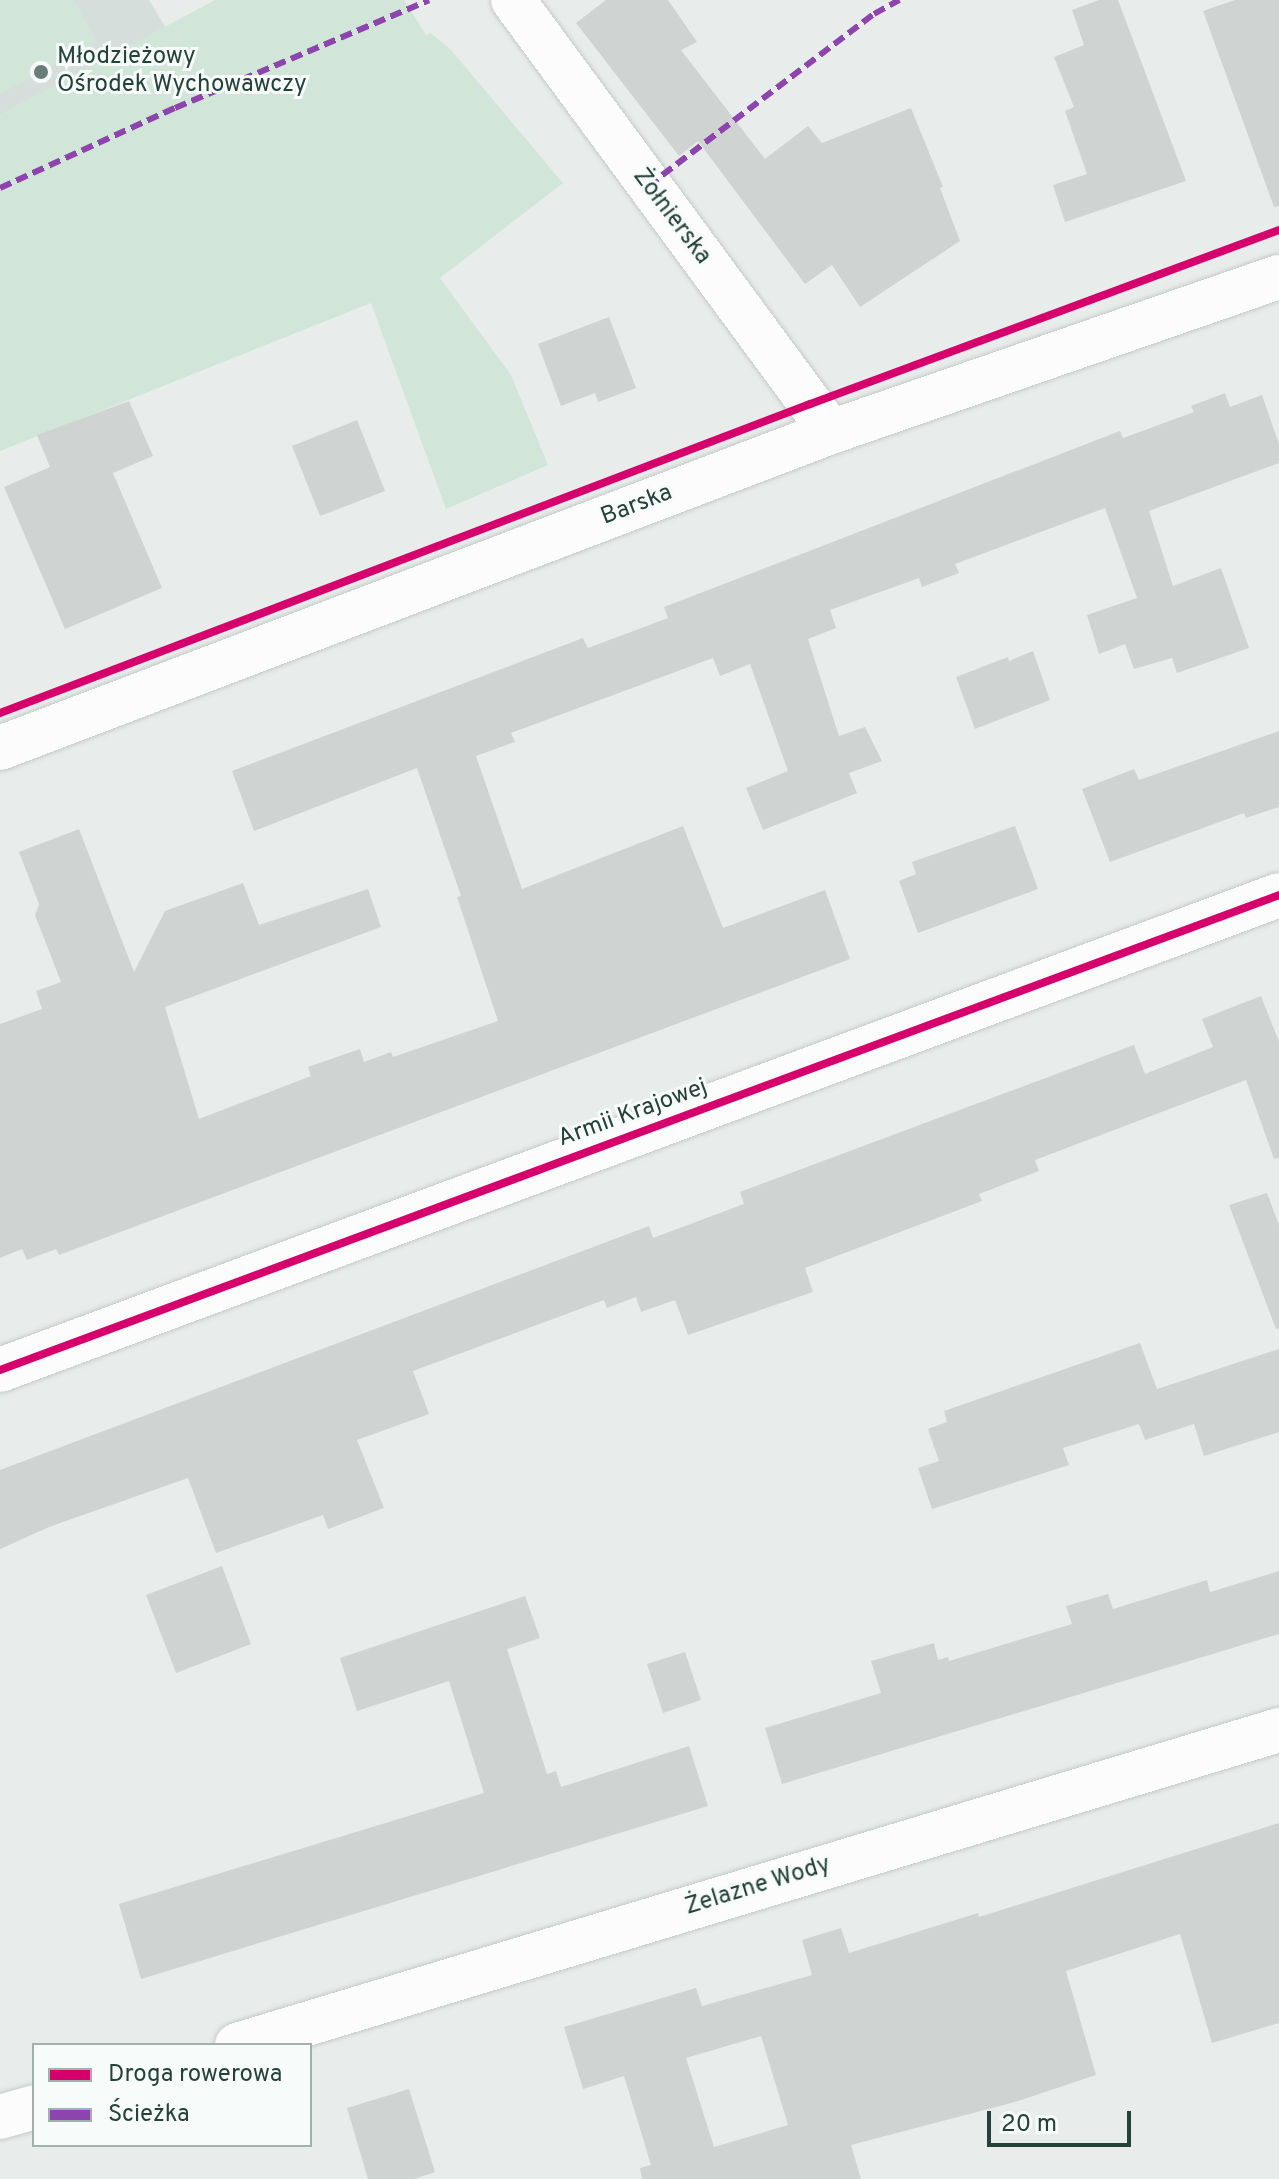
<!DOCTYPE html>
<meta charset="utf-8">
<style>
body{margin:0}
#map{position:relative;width:1279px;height:2179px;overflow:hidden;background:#e8edeb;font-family:Overpass,sans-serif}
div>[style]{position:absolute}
.built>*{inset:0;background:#d6dedb}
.green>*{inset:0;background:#d1e6d8}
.building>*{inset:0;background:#cfd4d2}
.roads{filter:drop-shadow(0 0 2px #c5cac8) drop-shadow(0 0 2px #c5cac8)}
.street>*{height:44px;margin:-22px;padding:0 22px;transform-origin:22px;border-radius:22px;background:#fcfcfc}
.quiet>*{height:6px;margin-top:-3px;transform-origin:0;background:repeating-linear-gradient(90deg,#8e44ad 0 12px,transparent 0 18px)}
.cycleway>*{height:8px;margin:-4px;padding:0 4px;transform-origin:4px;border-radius:4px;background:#d6006c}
.dots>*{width:22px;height:22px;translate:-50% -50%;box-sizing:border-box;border:4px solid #f7fbf9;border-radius:50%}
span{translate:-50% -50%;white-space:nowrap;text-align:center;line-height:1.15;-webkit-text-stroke:6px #f7fbf9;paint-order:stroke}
.poi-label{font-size:24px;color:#24423a}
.left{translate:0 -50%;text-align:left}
.street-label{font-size:24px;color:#24423a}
.legend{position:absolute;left:32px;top:2043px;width:280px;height:104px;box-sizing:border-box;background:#f7fbf9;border:2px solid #a3b1ad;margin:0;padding:10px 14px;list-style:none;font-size:24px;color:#24423a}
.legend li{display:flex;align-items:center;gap:16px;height:40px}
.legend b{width:40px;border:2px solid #a3b1ad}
.scale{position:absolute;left:987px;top:2111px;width:144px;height:36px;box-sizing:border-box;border:4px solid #24423a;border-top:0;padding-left:10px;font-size:24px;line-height:28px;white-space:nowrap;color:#24423a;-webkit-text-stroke:6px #f7fbf9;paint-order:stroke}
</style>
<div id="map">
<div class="built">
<div style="clip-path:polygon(0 0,149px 0,166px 28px,0 115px)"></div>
</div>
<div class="green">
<div style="clip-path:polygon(0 0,74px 0,97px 43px,0 94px)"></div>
<div style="clip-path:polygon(215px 0,404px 0,426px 35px,431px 33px,451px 50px,563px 183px,440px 278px,511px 375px,548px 465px,446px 509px,371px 303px,0 451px,0 115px)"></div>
</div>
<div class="building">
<div style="clip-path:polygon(606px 0,668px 0,697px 42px,681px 50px,765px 159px,808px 126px,822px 143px,911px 108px,943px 187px,940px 188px,960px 241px,860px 307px,832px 265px,805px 284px,698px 141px,679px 156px,576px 23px)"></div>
<div style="clip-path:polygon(1099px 0,1118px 0,1186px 181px,1065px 222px,1053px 185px,1087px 174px,1065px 111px,1074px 107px,1054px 57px,1084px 45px,1072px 10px)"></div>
<div style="clip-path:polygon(1235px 0,1279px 0,1279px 206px,1274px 207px,1203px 11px)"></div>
<div style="clip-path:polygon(609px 317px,636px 388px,598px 402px,595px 393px,561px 406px,538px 344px)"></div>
<div style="clip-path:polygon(1225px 393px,1230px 407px,1262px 395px,1279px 444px,1279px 463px,1149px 511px,1173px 586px,1221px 568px,1249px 648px,1177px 673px,1172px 658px,1134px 669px,1125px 644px,1099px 654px,1087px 615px,1137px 598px,1105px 508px,955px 564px,959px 573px,922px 587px,919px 578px,830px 610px,836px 628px,808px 639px,839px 736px,865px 727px,882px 761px,849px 773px,857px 793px,763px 830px,746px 788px,788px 771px,750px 664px,720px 676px,713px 658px,511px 733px,515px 742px,476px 756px,522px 889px,683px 826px,723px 928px,825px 890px,850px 959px,59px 1255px,56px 1249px,27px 1260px,22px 1249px,0 1258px,0 1024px,42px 1009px,36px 991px,61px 982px,35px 915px,39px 904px,19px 852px,79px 829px,134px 972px,165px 911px,243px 883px,259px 925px,368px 889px,381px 927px,165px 1007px,199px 1119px,311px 1076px,308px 1067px,360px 1049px,364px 1062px,391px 1052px,393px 1057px,498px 1021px,457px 897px,461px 896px,417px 768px,254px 831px,232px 771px,583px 638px,588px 648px,668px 618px,664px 607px,1120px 431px,1123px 438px,1194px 412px,1191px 406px)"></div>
<div style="clip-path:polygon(129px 401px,153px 456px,113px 473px,162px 588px,65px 629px,4px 487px,50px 467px,37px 435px)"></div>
<div style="clip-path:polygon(357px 420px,385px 491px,320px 516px,292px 446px)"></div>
<div style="clip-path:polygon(1033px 651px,1050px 700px,975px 729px,956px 677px,1008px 657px,1009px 661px)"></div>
<div style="clip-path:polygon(1279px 731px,1279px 807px,1246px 818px,1244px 813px,1110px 862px,1082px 789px,1134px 769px,1139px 780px)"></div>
<div style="clip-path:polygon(1015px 826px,1038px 889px,918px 933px,899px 881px,916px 874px,912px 862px)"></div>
<div style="clip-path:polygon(1261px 996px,1279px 1042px,1279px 1158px,1274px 1159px,1246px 1080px,1035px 1160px,1039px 1171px,979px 1194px,982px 1201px,805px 1268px,813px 1292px,688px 1335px,675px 1300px,641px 1312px,636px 1297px,607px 1308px,604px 1300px,413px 1371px,429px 1414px,357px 1440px,384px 1508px,328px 1529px,323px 1515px,216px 1553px,188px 1478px,49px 1527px,0 1549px,0 1470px,649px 1226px,653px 1238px,744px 1204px,740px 1192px,1134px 1045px,1145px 1074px,1213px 1047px,1202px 1019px)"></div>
<div style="clip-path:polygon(1267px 1193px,1279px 1225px,1279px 1328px,1276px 1329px,1229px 1205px)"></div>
<div style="clip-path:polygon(1140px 1343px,1157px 1389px,1279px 1349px,1279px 1432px,1204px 1456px,1194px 1424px,1145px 1440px,1139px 1424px,1063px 1448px,1069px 1465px,932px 1509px,918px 1468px,939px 1461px,928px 1429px,947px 1422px,944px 1411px)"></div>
<div style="clip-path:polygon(222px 1566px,251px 1644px,176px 1673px,146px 1595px)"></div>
<div style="clip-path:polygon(1279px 1571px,1279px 1634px,782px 1784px,765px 1728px,881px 1693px,871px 1661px,934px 1643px,938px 1660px,948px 1657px,949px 1661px,1072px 1624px,1066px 1606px,1108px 1594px,1113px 1609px,1207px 1580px,1210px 1592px)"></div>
<div style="clip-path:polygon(525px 1596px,540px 1638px,507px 1649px,547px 1774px,556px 1771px,561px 1787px,689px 1746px,708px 1806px,141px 1979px,119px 1904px,484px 1793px,449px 1681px,357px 1711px,340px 1658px)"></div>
<div style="clip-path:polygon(685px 1652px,701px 1700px,663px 1713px,647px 1664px)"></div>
<div style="clip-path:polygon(evenodd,1279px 1823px,1279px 2023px,1212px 2043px,1180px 1934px,1066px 1971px,1096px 2075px,1015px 2102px,851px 2145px,861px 2179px,642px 2179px,640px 2168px,651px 2165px,624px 2076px,583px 2089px,564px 2027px,696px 1988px,702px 2006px,812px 1975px,802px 1940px,841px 1928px,849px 1953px,978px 1913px,979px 1917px,1279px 1823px,761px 2036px,788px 2125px,714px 2147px,686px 2058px,761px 2036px)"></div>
<div style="clip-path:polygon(409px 2089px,435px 2172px,414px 2179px,368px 2179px,347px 2108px)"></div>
</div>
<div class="roads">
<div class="street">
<div style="left:513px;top:0;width:536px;rotate:53.64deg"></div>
<div style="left:0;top:748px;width:889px;rotate:-20.82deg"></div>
<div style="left:831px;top:432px;width:474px;rotate:-19.1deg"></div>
<div style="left:0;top:1370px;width:1364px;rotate:-20.37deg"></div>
<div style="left:237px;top:2045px;width:1089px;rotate:-16.82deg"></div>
<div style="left:0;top:2117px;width:35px;rotate:-16deg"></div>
</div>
</div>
<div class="quiet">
<div style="left:648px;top:186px;width:284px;rotate:-37.3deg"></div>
<div style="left:874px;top:14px;width:29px;rotate:-29deg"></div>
<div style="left:0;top:188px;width:192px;rotate:-24.6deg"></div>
<div style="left:175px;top:108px;width:276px;rotate:-23deg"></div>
</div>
<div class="cycleway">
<div style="left:0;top:713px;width:867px;rotate:-20.88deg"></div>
<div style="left:810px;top:404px;width:500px;rotate:-20.35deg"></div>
<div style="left:0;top:1370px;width:1364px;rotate:-20.37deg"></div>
</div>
<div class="dots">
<div style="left:41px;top:72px;background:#697e78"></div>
</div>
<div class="poi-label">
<span class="left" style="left:57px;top:72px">Młodzieżowy<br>Ośrodek Wychowawczy</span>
</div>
<div class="street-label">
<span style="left:671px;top:217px;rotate:53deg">Żołnierska</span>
<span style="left:637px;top:506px;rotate:-21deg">Barska</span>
<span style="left:633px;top:1114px;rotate:-20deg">Armii Krajowej</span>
<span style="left:758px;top:1887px;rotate:-17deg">Żelazne Wody</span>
</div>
<ul class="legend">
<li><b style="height:10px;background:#d6006c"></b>Droga rowerowa</li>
<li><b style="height:10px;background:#8e44ad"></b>Ścieżka</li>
</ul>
<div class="scale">20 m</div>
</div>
